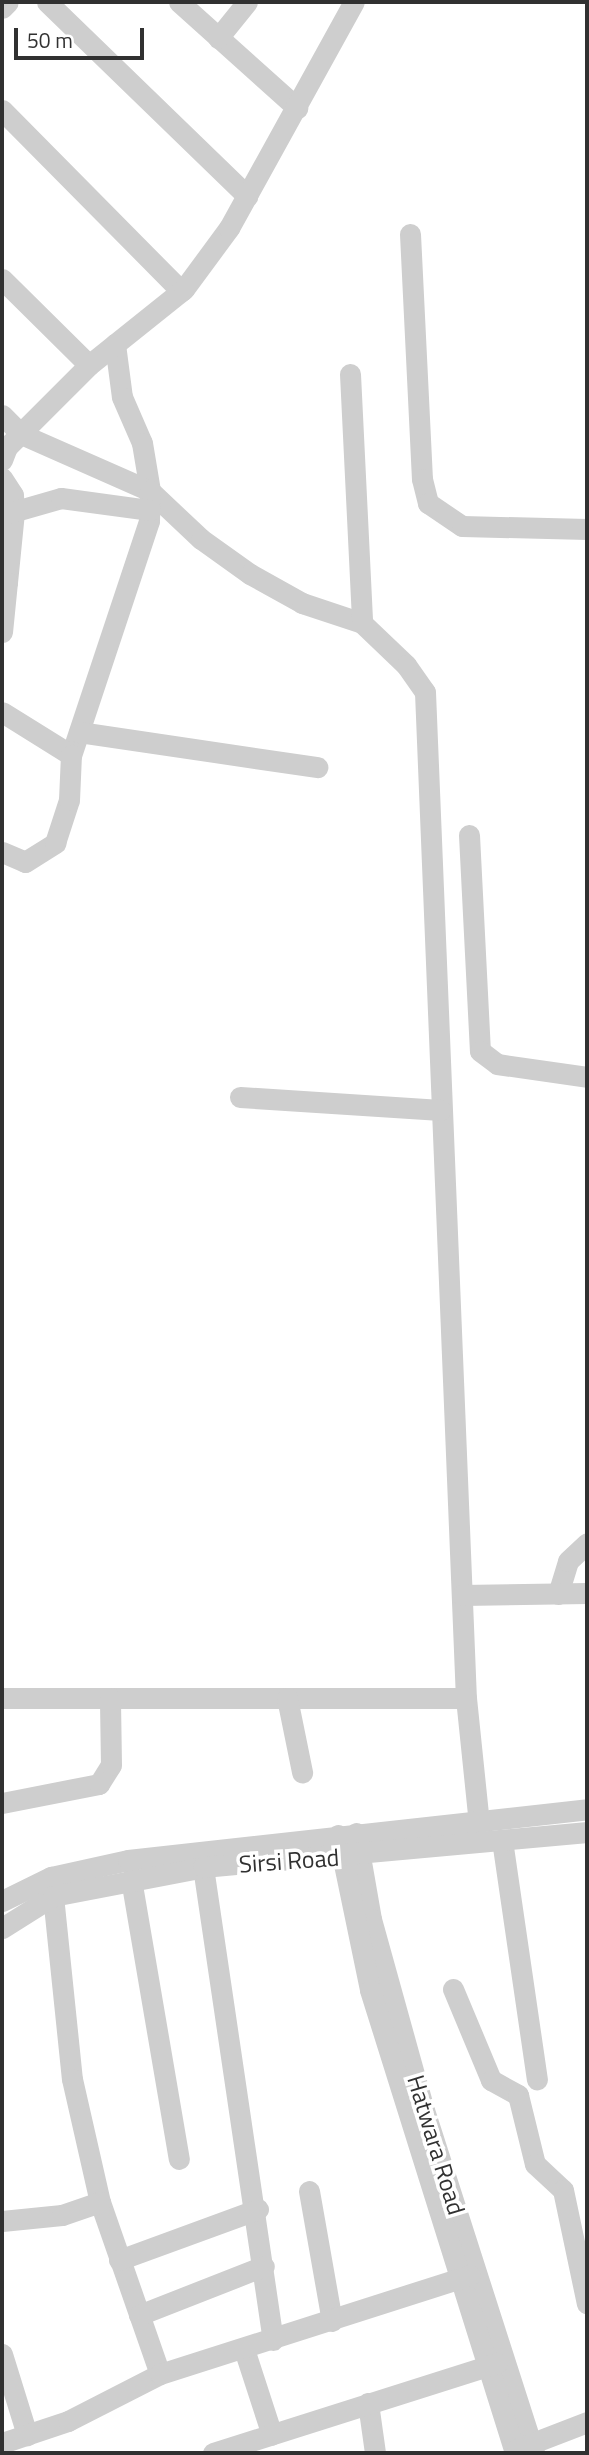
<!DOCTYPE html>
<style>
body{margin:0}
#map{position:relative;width:589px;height:2455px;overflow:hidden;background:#fff;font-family:"Titillium Web",sans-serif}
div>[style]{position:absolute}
.minor>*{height:21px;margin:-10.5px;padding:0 10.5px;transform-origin:10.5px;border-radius:10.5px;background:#cecece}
span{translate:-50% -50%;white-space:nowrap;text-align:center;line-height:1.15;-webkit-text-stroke:7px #fff;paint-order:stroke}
.street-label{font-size:24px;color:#313131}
.frame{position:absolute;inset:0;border:4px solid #313131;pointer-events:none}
.scale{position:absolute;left:14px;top:28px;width:130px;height:32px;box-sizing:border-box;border:4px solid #313131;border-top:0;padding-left:9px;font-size:21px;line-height:24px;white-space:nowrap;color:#313131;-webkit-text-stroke:5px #fff;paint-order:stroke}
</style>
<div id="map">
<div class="minor">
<div style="left:47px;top:2px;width:279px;rotate:44.1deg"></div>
<div style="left:179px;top:2px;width:159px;rotate:41.9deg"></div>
<div style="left:2px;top:8px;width:8px;rotate:-45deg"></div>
<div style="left:218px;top:38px;width:46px;rotate:-51.1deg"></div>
<div style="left:2px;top:110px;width:255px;rotate:45.3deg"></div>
<div style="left:410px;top:234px;width:245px;rotate:87.2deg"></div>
<div style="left:422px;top:479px;width:25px;rotate:76deg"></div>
<div style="left:428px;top:503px;width:41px;rotate:34.1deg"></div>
<div style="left:462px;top:526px;width:125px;rotate:1.4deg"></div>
<div style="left:2px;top:279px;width:122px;rotate:44.7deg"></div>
<div style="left:115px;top:344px;width:53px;rotate:82.5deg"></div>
<div style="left:122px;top:397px;width:50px;rotate:66.5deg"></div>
<div style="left:142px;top:443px;width:49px;rotate:80.5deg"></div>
<div style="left:150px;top:491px;width:70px;rotate:43.3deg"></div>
<div style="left:201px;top:539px;width:60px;rotate:35.5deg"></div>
<div style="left:250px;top:574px;width:60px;rotate:29.1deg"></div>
<div style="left:302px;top:603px;width:63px;rotate:18.4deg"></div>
<div style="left:362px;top:623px;width:61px;rotate:43.7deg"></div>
<div style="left:406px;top:665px;width:33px;rotate:55deg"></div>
<div style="left:425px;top:692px;width:1007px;rotate:87.67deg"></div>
<div style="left:466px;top:1698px;width:126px;rotate:84.1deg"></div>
<div style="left:350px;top:374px;width:249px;rotate:87.2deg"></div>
<div style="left:2px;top:415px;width:27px;rotate:45deg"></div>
<div style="left:21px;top:434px;width:141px;rotate:23.8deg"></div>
<div style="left:150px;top:491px;width:30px;rotate:92deg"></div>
<div style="left:149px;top:521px;width:247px;rotate:108.4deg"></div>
<div style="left:71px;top:755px;width:81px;rotate:-148.1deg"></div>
<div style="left:2px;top:460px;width:14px;rotate:-69deg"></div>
<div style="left:7px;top:447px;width:116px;rotate:-45deg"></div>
<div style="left:89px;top:365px;width:122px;rotate:-38.7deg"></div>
<div style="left:184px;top:289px;width:76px;rotate:-53.6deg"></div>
<div style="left:229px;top:228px;width:258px;rotate:-61.1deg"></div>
<div style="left:2px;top:478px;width:20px;rotate:57deg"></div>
<div style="left:13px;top:495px;width:17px;rotate:87deg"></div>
<div style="left:14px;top:512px;width:70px;rotate:95.7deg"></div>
<div style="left:7px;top:582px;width:5px;rotate:169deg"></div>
<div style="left:2px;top:515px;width:61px;rotate:-16.1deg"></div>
<div style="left:61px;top:498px;width:90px;rotate:7.7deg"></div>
<div style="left:2px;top:632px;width:50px;rotate:-84.3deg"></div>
<div style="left:79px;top:732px;width:241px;rotate:8.4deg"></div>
<div style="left:469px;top:835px;width:216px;rotate:87.1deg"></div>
<div style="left:480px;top:1051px;width:21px;rotate:37deg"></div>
<div style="left:497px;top:1064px;width:91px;rotate:8.2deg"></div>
<div style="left:2px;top:852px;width:25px;rotate:23deg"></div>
<div style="left:25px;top:862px;width:36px;rotate:-32deg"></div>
<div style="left:55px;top:843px;width:45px;rotate:-72deg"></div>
<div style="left:69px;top:800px;width:45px;rotate:-87.5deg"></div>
<div style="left:240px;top:1097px;width:201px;rotate:3.7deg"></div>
<div style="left:558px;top:1594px;width:34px;rotate:-73deg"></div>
<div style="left:568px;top:1561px;width:26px;rotate:-43deg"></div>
<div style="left:462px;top:1595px;width:125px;rotate:-0.9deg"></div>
<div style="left:2px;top:1698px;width:464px"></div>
<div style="left:287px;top:1698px;width:76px;rotate:78.5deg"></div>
<div style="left:2px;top:1803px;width:99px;rotate:-11.1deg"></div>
<div style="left:99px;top:1784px;width:22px;rotate:-58deg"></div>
<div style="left:111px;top:1765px;width:67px;rotate:-90.9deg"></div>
<div style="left:356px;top:1833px;width:87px;rotate:80.1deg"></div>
<div style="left:371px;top:1919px;width:198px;rotate:74.5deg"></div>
<div style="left:424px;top:2110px;width:360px;rotate:72.2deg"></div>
<div style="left:338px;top:1835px;width:158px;rotate:78.3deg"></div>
<div style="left:370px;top:1990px;width:485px;rotate:72.6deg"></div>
<div style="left:502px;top:1840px;width:242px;rotate:81.7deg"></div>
<div style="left:203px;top:1867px;width:478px;rotate:81.6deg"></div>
<div style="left:131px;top:1879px;width:284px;rotate:80.3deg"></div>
<div style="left:52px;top:1886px;width:194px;rotate:84.1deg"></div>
<div style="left:72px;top:2079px;width:126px;rotate:77.2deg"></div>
<div style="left:100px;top:2202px;width:182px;rotate:70.8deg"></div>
<div style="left:2px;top:1901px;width:55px;rotate:-26.1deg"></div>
<div style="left:51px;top:1877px;width:79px;rotate:-12.4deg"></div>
<div style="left:128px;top:1860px;width:462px;rotate:-6.3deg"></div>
<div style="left:2px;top:1928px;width:60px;rotate:-32.1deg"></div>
<div style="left:53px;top:1896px;width:153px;rotate:-10.9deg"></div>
<div style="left:203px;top:1867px;width:386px;rotate:-5.2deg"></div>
<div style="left:453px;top:1989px;width:99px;rotate:67.3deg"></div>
<div style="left:491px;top:2080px;width:31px;rotate:29deg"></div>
<div style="left:518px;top:2095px;width:71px;rotate:76.2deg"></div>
<div style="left:535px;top:2164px;width:38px;rotate:43deg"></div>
<div style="left:563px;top:2190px;width:116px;rotate:78.1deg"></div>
<div style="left:309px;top:2191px;width:132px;rotate:80deg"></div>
<div style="left:2px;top:2221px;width:60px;rotate:-5.7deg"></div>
<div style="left:62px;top:2215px;width:40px;rotate:-18.9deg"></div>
<div style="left:119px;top:2260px;width:148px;rotate:-20.1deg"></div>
<div style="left:139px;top:2315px;width:134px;rotate:-21.4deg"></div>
<div style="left:244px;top:2349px;width:90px;rotate:72deg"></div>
<div style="left:2px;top:2354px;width:85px;rotate:72.8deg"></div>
<div style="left:368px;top:2403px;width:50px;rotate:82deg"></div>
<div style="left:2px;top:2443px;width:70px;rotate:-18.4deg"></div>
<div style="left:68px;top:2421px;width:103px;rotate:-27.1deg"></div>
<div style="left:160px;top:2374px;width:325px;rotate:-17.7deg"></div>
<div style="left:517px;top:2449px;width:75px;rotate:-21.1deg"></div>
<div style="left:213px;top:2453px;width:298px;rotate:-17.6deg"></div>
</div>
<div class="street-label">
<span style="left:289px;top:1861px;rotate:-4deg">Sirsi Road</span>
<span style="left:436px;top:2145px;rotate:73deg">Hatwara Road</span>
</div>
<div class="frame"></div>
<div class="scale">50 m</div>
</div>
